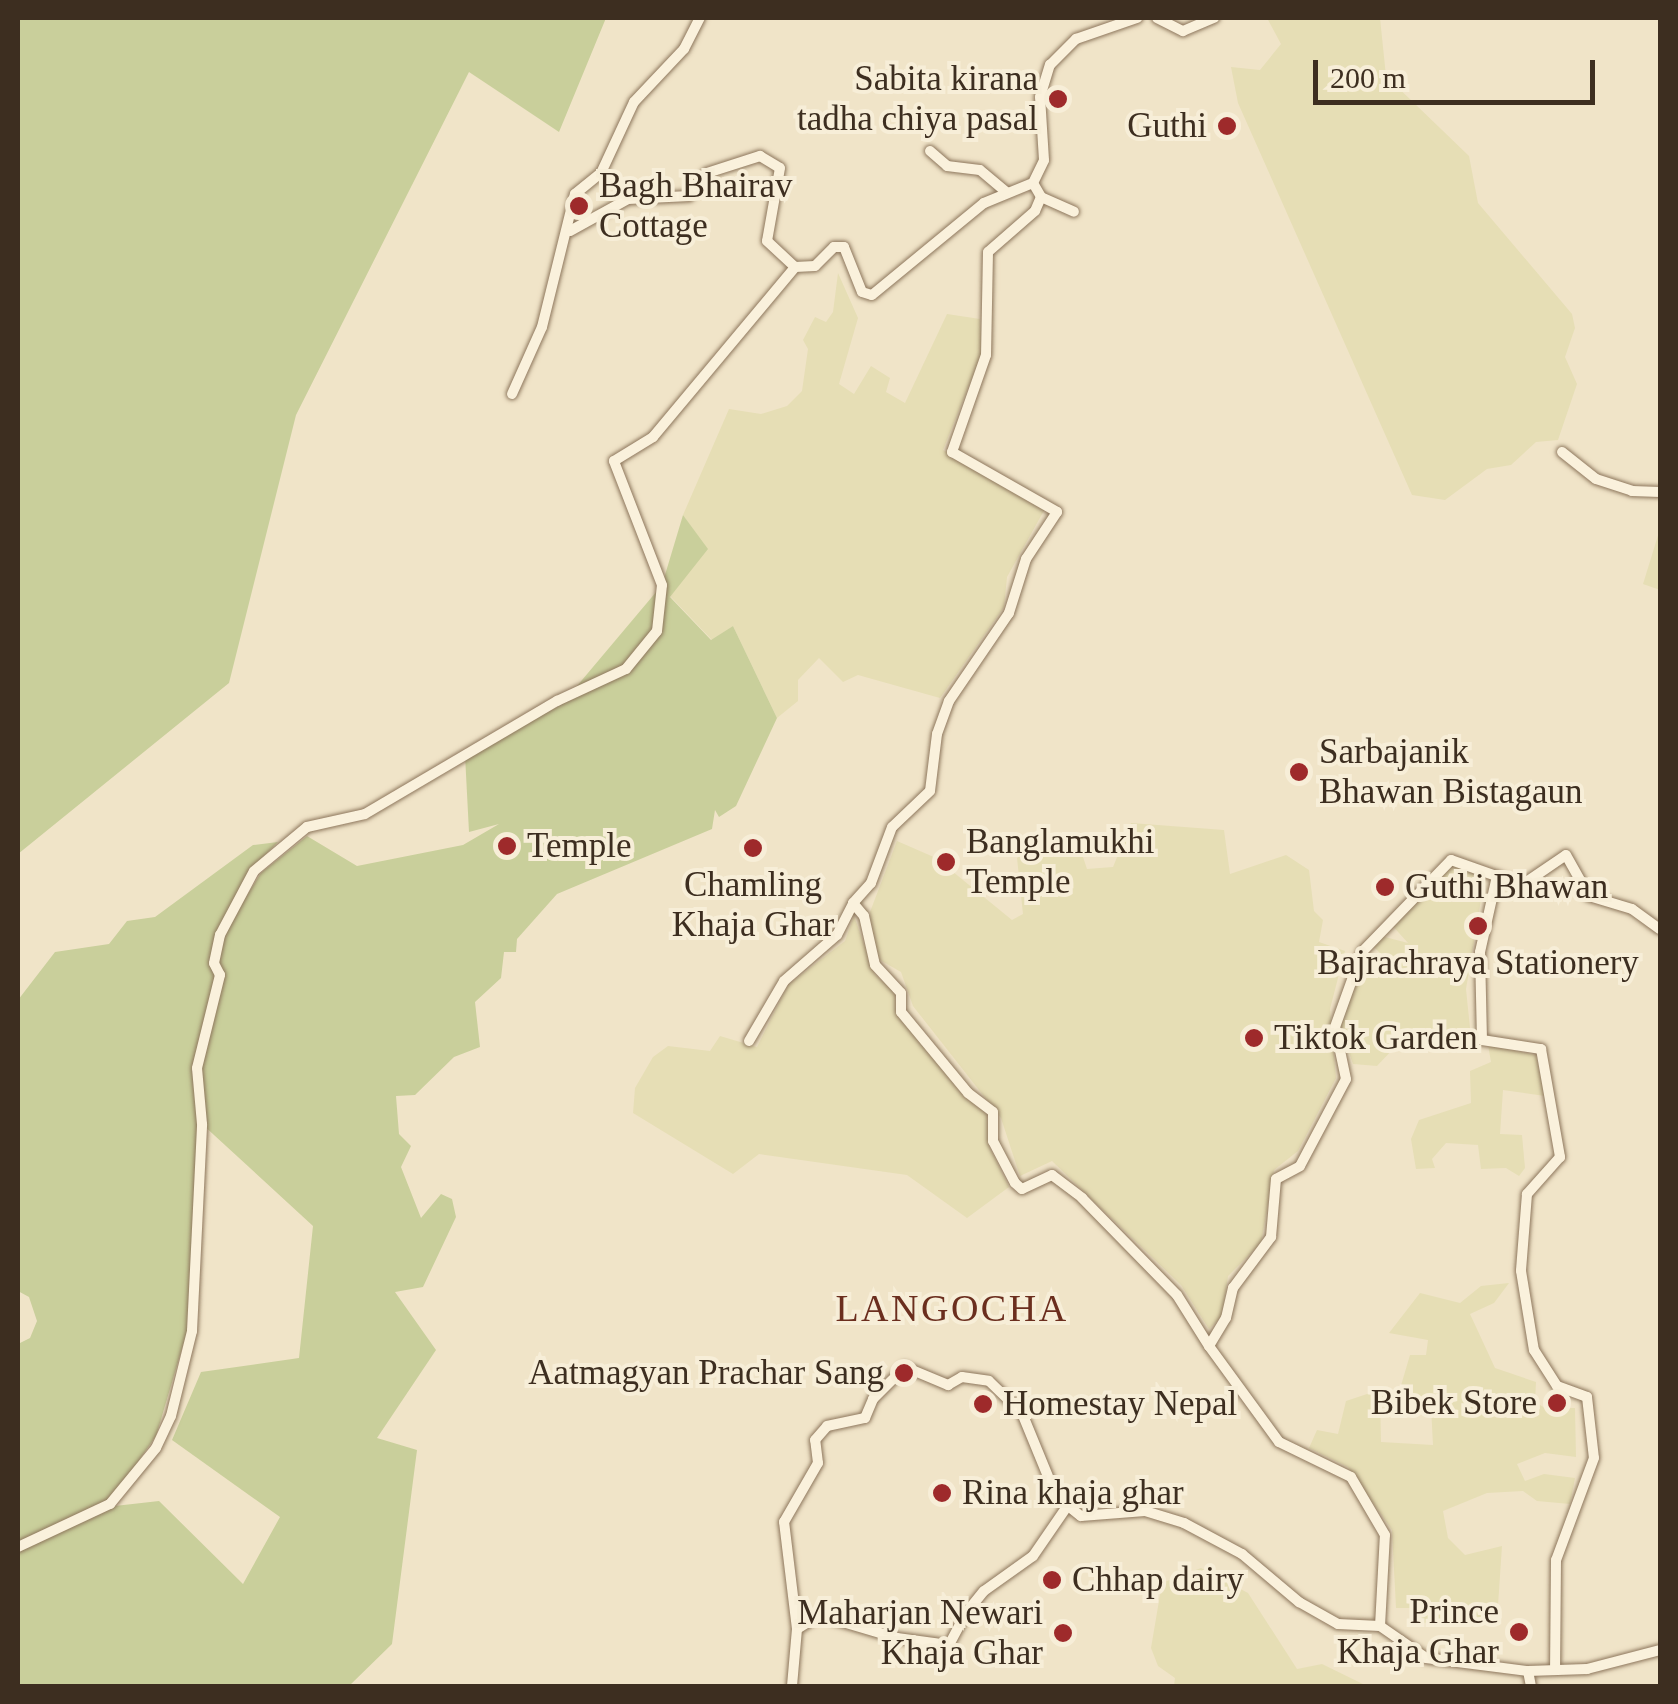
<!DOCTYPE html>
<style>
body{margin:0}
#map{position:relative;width:1678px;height:1704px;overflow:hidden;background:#f0e4c8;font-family:"Times New Roman",serif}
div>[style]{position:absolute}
.farmland>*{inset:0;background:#e6deb5}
.green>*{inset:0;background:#c9cf9b}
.roads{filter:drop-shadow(0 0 2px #8d765c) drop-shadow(0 0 2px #8d765c)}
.minor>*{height:10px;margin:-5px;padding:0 5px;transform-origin:5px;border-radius:5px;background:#faf1dc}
.dots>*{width:28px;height:28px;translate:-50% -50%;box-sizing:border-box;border:5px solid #f7eed8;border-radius:50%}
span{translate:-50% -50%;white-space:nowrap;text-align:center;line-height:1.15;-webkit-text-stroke:8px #f7eed8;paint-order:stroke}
.poi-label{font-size:35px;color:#3d2e20}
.right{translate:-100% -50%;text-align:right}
.left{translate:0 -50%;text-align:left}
.neighbourhood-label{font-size:38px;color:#6b2e1e;letter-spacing:2.5px}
.frame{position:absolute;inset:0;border:20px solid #3d2e20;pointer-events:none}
.scale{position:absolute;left:1313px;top:60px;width:282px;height:45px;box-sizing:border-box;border:5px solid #3d2e20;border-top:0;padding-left:12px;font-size:30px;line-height:35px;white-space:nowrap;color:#3d2e20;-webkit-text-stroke:8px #f7eed8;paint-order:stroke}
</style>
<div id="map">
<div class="farmland">
<div style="clip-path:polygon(1267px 18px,1380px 18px,1386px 76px,1469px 156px,1478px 203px,1572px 314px,1575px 328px,1565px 357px,1577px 384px,1558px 440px,1536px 442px,1511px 465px,1487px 469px,1445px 500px,1412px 495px,1238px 103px,1231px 67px,1260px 70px,1281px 44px)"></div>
<div style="clip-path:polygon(838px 273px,858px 318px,839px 384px,854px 394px,871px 366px,890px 378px,886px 392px,905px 403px,947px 314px,980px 319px,982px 353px,943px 450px,1046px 507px,1007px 577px,1004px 607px,940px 698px,858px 675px,843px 682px,819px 658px,798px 680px,798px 701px,777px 718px,733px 626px,712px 640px,670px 596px,707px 549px,683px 515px,729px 409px,761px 414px,787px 406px,802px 391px,808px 349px,803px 340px,815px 317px,826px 322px,833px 312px)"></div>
<div style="clip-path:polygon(1660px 529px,1660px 590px,1643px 584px)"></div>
<div style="clip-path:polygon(1131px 823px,1224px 830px,1230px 874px,1286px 855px,1309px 870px,1314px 911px,1323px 920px,1319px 942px,1345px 951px,1330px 1009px,1336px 1078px,1298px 1151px,1274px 1170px,1261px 1243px,1228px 1276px,1222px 1316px,1209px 1329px,1181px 1285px,1052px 1161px,1020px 1176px,1001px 1118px,913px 1006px,901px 972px,873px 956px,870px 912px,897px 841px,936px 858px,1012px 920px,1023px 914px,1017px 858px,1043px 835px,1076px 836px,1087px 869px,1113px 867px)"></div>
<div style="clip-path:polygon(1451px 864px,1485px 876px,1466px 989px,1470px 1028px,1430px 1044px,1394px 1048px,1377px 1066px,1353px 1064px,1340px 1026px,1362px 959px,1378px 967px,1385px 958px,1372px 945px,1381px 936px,1408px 943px,1390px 923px)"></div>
<div style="clip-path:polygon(854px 916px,875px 975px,895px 992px,896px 1014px,987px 1115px,989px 1146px,1009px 1187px,967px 1218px,907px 1175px,759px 1154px,733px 1174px,633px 1113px,635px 1088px,653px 1057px,668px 1046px,710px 1051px,720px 1036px,757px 1047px,788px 985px,845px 941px)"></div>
<div style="clip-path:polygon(1488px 1045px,1536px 1055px,1545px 1096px,1503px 1090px,1500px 1134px,1522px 1135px,1525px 1168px,1519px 1176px,1506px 1168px,1481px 1169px,1478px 1145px,1446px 1143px,1432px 1159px,1435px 1168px,1416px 1169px,1411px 1139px,1419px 1120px,1471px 1103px,1470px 1071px,1491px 1062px)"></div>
<div style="clip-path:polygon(1509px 1283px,1494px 1303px,1470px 1314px,1495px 1368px,1536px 1382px,1535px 1402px,1545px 1408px,1575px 1408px,1576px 1457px,1545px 1453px,1517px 1464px,1525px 1481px,1544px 1474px,1575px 1478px,1570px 1504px,1537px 1501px,1523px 1491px,1487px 1493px,1443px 1511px,1448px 1538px,1465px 1555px,1502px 1546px,1497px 1620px,1420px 1623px,1425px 1608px,1396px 1608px,1392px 1530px,1348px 1467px,1309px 1448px,1317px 1430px,1338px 1434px,1346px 1401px,1373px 1392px,1380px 1395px,1381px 1442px,1433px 1445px,1431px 1407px,1397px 1399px,1410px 1355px,1426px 1355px,1428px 1340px,1389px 1333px,1420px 1293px,1460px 1303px,1481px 1286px)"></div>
<div style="clip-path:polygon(1201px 1568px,1248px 1593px,1297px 1669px,1322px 1664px,1367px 1686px,1174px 1686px,1175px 1678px,1158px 1666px,1151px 1648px,1162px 1583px)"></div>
</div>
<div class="green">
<div style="clip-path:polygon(18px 18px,606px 18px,559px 132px,469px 72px,296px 415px,229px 683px,18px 854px)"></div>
<div style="clip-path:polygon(evenodd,683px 515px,708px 549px,670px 597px,711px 640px,733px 626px,777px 718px,736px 806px,719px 817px,715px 810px,712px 829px,557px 894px,517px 939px,516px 952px,504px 952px,501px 978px,475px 1002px,480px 1047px,454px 1057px,415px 1095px,396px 1096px,399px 1134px,411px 1146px,401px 1167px,421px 1218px,441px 1194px,452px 1199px,456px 1217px,423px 1287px,395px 1292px,436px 1350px,377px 1438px,417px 1450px,392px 1644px,349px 1686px,18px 1686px,18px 1344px,30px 1338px,37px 1321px,29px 1297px,18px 1291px,18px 1000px,55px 952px,109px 944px,127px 921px,155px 917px,253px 845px,278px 842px,252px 868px,220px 938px,261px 873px,307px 836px,357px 866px,463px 845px,499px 824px,469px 832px,465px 755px,561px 705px,662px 585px,683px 515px,202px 1124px,313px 1226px,299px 1358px,201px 1372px,172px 1440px,280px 1517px,243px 1584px,159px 1501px,106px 1507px,156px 1436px,189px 1325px,202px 1124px)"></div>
</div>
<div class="roads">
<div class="minor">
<div style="left:1157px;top:18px;width:29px;rotate:27deg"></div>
<div style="left:1183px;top:31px;width:34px;rotate:-23deg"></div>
<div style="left:930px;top:151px;width:23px;rotate:41deg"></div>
<div style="left:947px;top:166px;width:33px;rotate:7deg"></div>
<div style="left:980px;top:170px;width:34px;rotate:40deg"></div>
<div style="left:1033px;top:183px;width:16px;rotate:60deg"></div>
<div style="left:1041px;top:197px;width:15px;rotate:113deg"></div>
<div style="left:1035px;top:211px;width:62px;rotate:138.9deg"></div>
<div style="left:988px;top:252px;width:103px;rotate:91.1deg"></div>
<div style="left:986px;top:355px;width:103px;rotate:109.3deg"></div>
<div style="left:952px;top:452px;width:121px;rotate:29.7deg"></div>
<div style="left:1057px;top:512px;width:56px;rotate:123.4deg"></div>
<div style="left:1026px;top:559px;width:57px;rotate:107.5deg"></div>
<div style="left:1009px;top:613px;width:107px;rotate:124.3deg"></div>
<div style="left:949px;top:701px;width:35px;rotate:110deg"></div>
<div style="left:937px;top:734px;width:57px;rotate:97deg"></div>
<div style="left:930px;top:791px;width:52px;rotate:136.5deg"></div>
<div style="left:892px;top:827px;width:60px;rotate:110.6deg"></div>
<div style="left:871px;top:883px;width:27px;rotate:132deg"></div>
<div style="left:853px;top:903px;width:17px;rotate:50deg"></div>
<div style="left:864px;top:916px;width:50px;rotate:77.3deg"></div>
<div style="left:875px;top:965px;width:38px;rotate:47deg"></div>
<div style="left:901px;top:993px;width:19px;rotate:90deg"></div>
<div style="left:901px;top:1012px;width:105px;rotate:50.4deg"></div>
<div style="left:968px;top:1093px;width:31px;rotate:37deg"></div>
<div style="left:993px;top:1112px;width:29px;rotate:90deg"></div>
<div style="left:993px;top:1141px;width:47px;rotate:62.4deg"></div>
<div style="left:1015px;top:1183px;width:9px;rotate:41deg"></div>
<div style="left:1022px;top:1189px;width:33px;rotate:-25deg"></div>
<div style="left:1052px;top:1175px;width:38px;rotate:37deg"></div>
<div style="left:1082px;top:1198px;width:136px;rotate:45.6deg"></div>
<div style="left:1177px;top:1295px;width:60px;rotate:57.9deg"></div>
<div style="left:1041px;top:197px;width:36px;rotate:24deg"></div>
<div style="left:570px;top:231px;width:66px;rotate:-28.9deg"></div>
<div style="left:628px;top:199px;width:61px;rotate:-2.8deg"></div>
<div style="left:689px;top:196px;width:29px;rotate:-52deg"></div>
<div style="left:707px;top:173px;width:56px;rotate:-17.8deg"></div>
<div style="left:760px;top:156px;width:23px;rotate:31deg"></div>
<div style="left:780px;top:168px;width:74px;rotate:100.1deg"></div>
<div style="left:767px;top:241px;width:38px;rotate:43deg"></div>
<div style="left:512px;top:394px;width:73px;rotate:-65.9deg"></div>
<div style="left:542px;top:327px;width:137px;rotate:-76.1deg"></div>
<div style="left:575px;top:194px;width:33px;rotate:-39deg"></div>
<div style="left:601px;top:173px;width:78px;rotate:-65.1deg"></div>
<div style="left:634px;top:102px;width:73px;rotate:-46.7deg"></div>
<div style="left:684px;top:49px;width:35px;rotate:-63deg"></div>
<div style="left:1562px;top:452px;width:43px;rotate:38.5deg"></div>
<div style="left:1596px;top:479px;width:38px;rotate:18deg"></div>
<div style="left:1632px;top:491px;width:28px;rotate:2deg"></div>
<div style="left:1497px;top:876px;width:78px;rotate:102.6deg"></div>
<div style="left:1480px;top:952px;width:88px;rotate:88.7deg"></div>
<div style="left:1482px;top:1040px;width:60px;rotate:8.7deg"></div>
<div style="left:1541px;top:1049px;width:110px;rotate:80deg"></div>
<div style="left:1560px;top:1157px;width:50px;rotate:131.7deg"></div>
<div style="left:1527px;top:1194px;width:77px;rotate:94.5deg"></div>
<div style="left:1521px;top:1271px;width:80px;rotate:80.7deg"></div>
<div style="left:1534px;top:1350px;width:43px;rotate:57.4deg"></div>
<div style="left:1557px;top:1386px;width:32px;rotate:20deg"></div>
<div style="left:1587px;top:1397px;width:61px;rotate:83.5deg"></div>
<div style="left:1594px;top:1458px;width:109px;rotate:110.4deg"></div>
<div style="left:1556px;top:1560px;width:107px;rotate:90.5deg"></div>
<div style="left:749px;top:1041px;width:69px;rotate:-59.7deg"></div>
<div style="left:784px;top:981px;width:70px;rotate:-41deg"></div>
<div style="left:837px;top:935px;width:36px;rotate:-63deg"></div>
<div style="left:18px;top:1547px;width:102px;rotate:-25.1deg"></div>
<div style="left:110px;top:1504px;width:72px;rotate:-50.6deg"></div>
<div style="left:156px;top:1448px;width:35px;rotate:-65deg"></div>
<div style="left:171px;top:1416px;width:88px;rotate:-76.1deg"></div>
<div style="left:192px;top:1331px;width:207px;rotate:-87.2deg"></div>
<div style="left:202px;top:1124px;width:56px;rotate:-95.1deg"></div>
<div style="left:197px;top:1068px;width:96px;rotate:-76.1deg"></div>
<div style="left:220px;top:975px;width:13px;rotate:-117deg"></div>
<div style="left:214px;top:963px;width:29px;rotate:-78deg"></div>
<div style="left:220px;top:935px;width:72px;rotate:-62deg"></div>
<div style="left:254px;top:871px;width:69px;rotate:-39.7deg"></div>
<div style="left:307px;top:827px;width:59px;rotate:-12.6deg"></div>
<div style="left:365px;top:814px;width:223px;rotate:-30.5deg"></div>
<div style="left:557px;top:701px;width:76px;rotate:-24.9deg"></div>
<div style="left:626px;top:669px;width:49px;rotate:-50.8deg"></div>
<div style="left:657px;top:631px;width:46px;rotate:-83.8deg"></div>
<div style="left:662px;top:585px;width:133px;rotate:-111.2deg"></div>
<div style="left:614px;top:461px;width:46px;rotate:-31.6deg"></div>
<div style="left:653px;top:437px;width:222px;rotate:-50.1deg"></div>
<div style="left:795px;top:267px;width:20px;rotate:-3deg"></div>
<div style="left:815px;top:266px;width:27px;rotate:-45deg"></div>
<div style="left:834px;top:247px;width:10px"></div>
<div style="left:844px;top:247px;width:48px;rotate:68.2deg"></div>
<div style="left:862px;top:292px;width:10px;rotate:17deg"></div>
<div style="left:872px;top:295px;width:145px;rotate:-39.4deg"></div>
<div style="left:984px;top:203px;width:53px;rotate:-22.2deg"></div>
<div style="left:1033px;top:183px;width:25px;rotate:-64deg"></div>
<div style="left:1044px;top:160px;width:63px;rotate:-93.6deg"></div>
<div style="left:1040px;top:97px;width:34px;rotate:-73deg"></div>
<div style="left:1050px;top:65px;width:37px;rotate:-45deg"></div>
<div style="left:1076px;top:39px;width:65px;rotate:-19deg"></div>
<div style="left:1380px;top:1626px;width:91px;rotate:-86.9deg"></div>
<div style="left:1385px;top:1535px;width:67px;rotate:-120.4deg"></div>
<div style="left:1351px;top:1477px;width:80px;rotate:-154.1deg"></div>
<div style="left:1279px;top:1442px;width:119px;rotate:-126.1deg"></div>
<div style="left:1209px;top:1346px;width:33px;rotate:-59deg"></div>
<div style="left:1226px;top:1318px;width:31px;rotate:-77deg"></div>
<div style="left:1233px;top:1288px;width:64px;rotate:-53.3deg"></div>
<div style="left:1271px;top:1237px;width:58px;rotate:-85.1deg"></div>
<div style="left:1276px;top:1179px;width:27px;rotate:-28deg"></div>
<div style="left:1300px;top:1166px;width:98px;rotate:-62.1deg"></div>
<div style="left:1346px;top:1079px;width:53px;rotate:-101.9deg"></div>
<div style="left:1335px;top:1027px;width:80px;rotate:-70.2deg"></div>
<div style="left:1362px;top:952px;width:128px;rotate:-45.9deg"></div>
<div style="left:1451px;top:860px;width:75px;rotate:19.4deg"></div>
<div style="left:1522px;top:885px;width:53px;rotate:-34.3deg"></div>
<div style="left:1566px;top:855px;width:47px;rotate:60.7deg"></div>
<div style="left:1589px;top:896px;width:45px;rotate:16.8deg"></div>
<div style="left:1632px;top:909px;width:34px;rotate:36deg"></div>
<div style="left:797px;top:1629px;width:26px;rotate:-32deg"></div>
<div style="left:819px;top:1615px;width:81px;rotate:16.4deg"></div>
<div style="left:897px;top:1638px;width:52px;rotate:7.7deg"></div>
<div style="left:949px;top:1645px;width:36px;rotate:-62deg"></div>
<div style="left:966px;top:1613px;width:28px;rotate:-51deg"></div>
<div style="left:984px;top:1591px;width:60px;rotate:-35.5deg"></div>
<div style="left:1033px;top:1556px;width:58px;rotate:-55.5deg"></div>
<div style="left:1528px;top:1671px;width:59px;rotate:-1.9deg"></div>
<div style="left:1587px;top:1669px;width:75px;rotate:-14.6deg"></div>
<div style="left:792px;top:1686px;width:57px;rotate:-85deg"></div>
<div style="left:797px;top:1629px;width:108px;rotate:-96.9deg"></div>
<div style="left:784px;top:1522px;width:68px;rotate:-60deg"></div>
<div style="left:818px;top:1463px;width:23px;rotate:-97deg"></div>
<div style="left:815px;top:1440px;width:18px;rotate:-49deg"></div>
<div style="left:827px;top:1426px;width:39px;rotate:-12deg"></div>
<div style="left:865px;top:1418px;width:21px;rotate:-67deg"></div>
<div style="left:873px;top:1399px;width:45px;rotate:-45deg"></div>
<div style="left:905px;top:1367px;width:47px;rotate:22.7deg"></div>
<div style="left:948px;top:1385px;width:16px;rotate:-30deg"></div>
<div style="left:962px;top:1377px;width:27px;rotate:8deg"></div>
<div style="left:989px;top:1381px;width:46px;rotate:44.1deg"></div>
<div style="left:1022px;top:1413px;width:90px;rotate:67.7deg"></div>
<div style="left:1056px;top:1496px;width:32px;rotate:39deg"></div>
<div style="left:1081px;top:1516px;width:64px;rotate:-4.5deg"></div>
<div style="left:1145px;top:1511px;width:41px;rotate:17.1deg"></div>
<div style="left:1184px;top:1523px;width:66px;rotate:28.1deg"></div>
<div style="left:1242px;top:1554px;width:75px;rotate:40.1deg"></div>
<div style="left:1299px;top:1602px;width:45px;rotate:29.4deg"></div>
<div style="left:1338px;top:1624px;width:42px;rotate:2.7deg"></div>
<div style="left:1380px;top:1626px;width:56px;rotate:34.8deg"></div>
<div style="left:1426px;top:1658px;width:103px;rotate:7.3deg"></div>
<div style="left:1528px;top:1671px;width:15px;rotate:79deg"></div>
</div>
</div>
<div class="dots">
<div style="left:1058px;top:99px;background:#9e2a2b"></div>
<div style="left:1227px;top:126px;background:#9e2a2b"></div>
<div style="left:579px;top:206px;background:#9e2a2b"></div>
<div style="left:1299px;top:772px;background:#9e2a2b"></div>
<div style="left:507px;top:846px;background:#9e2a2b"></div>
<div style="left:753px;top:848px;background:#9e2a2b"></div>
<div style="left:946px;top:862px;background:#9e2a2b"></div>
<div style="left:1385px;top:887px;background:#9e2a2b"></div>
<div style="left:1478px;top:926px;background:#9e2a2b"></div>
<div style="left:1254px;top:1038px;background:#9e2a2b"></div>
<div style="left:904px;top:1373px;background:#9e2a2b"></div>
<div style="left:1557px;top:1403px;background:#9e2a2b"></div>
<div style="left:983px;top:1404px;background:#9e2a2b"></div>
<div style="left:942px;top:1493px;background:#9e2a2b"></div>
<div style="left:1052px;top:1580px;background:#9e2a2b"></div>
<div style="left:1519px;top:1632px;background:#9e2a2b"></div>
<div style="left:1063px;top:1633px;background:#9e2a2b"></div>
</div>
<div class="poi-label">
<span class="right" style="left:1038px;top:99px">Sabita kirana<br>tadha chiya pasal</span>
<span class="right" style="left:1207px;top:126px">Guthi</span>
<span class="left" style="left:599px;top:206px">Bagh Bhairav<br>Cottage</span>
<span class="left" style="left:1319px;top:772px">Sarbajanik<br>Bhawan Bistagaun</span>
<span class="left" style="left:966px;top:862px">Banglamukhi<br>Temple</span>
<span class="left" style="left:527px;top:846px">Temple</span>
<span style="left:753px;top:905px">Chamling<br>Khaja Ghar</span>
<span class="left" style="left:1405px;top:887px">Guthi Bhawan</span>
<span style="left:1478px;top:963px">Bajrachraya Stationery</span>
<span class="left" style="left:1274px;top:1038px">Tiktok Garden</span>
<span class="right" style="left:884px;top:1373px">Aatmagyan Prachar Sang</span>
<span class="right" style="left:1537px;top:1403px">Bibek Store</span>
<span class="left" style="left:1003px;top:1404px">Homestay Nepal</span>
<span class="left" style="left:962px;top:1493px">Rina khaja ghar</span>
<span class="left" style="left:1072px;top:1580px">Chhap dairy</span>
<span class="right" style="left:1499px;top:1632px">Prince<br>Khaja Ghar</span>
<span class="right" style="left:1043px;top:1633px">Maharjan Newari<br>Khaja Ghar</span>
</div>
<div class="neighbourhood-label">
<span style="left:952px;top:1309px">LANGOCHA</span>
</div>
<div class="frame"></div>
<div class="scale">200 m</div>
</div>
